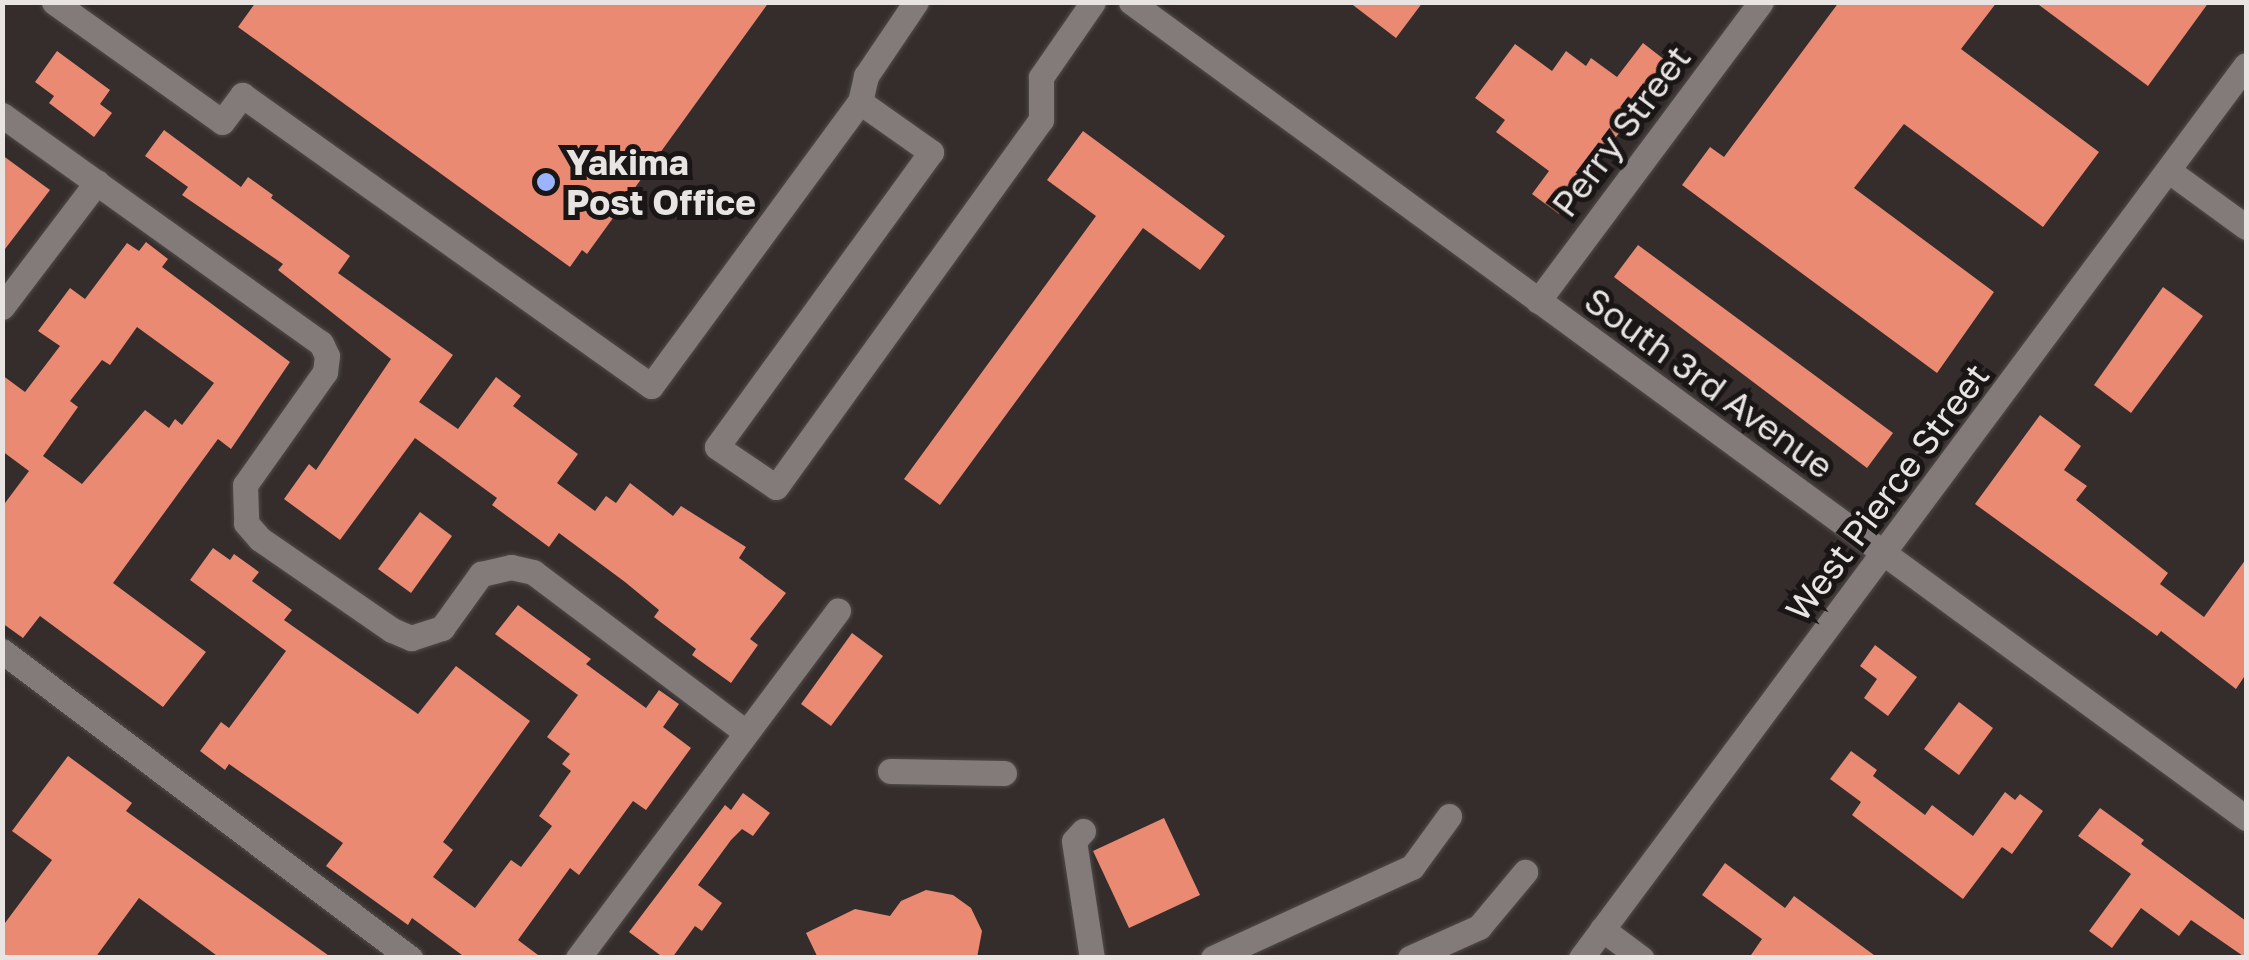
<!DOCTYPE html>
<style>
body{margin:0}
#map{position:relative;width:2249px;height:960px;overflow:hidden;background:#342d2b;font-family:"Golos Text",sans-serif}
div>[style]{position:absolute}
.building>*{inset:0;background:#ea8a73}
.roads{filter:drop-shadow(0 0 2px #504b49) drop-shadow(0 0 2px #504b49)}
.minor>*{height:25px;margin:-12.5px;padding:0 12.5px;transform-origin:12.5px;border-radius:12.5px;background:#837b79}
.dots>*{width:28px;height:28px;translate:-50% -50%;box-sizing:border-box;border:5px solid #191615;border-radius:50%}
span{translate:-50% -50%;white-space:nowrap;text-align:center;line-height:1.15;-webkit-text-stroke:10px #191615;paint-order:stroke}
.street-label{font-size:35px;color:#e8e4e2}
.poi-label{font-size:35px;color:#e8e4e2;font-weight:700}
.left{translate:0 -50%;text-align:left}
.frame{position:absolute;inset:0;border:5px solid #e8e4e2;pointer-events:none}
</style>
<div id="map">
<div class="building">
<div style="clip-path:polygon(256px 2px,769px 2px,587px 254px,582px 250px,570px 267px,238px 27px)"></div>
<div style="clip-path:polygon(1349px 2px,1423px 2px,1396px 38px)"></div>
<div style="clip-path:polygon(1839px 2px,1997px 2px,1961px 49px,2099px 152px,2043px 227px,1904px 124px,1854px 188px,1994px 292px,1937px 373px,1682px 185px,1710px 147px,1724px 157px)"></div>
<div style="clip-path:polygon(2035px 2px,2209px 2px,2148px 86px)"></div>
<div style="clip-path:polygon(1643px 43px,1670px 64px,1559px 214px,1532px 194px,1549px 171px,1496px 132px,1505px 120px,1475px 98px,1515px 44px,1552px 71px,1566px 51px,1586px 66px,1591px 58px,1617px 77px)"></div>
<div style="clip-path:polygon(57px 51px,110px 90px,100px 104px,112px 113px,94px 137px,49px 103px,54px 96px,35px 82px)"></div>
<div style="clip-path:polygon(164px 130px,241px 187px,248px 177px,273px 195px,271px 198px,350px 256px,338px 273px,453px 355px,419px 402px,458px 429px,496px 377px,521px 396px,513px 406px,578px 454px,557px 483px,595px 511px,606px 496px,616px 503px,630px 483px,673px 516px,681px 506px,746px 547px,739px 558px,786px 593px,750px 639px,758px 645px,731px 683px,692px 655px,696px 649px,654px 617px,659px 610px,625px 582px,559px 533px,549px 547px,492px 505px,497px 498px,415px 438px,340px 540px,284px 499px,309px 464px,316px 470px,391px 359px,278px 270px,283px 264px,182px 195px,188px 187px,145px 156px)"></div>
<div style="clip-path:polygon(1083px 131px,1225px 236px,1200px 270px,1143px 228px,940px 505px,904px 479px,1096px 216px,1047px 180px)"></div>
<div style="clip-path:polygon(2px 155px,50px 190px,2px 253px)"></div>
<div style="clip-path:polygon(evenodd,146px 242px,168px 259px,162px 267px,290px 362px,231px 449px,218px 439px,113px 583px,206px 652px,163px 707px,40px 616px,23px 638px,2px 623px,2px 507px,29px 471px,2px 451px,2px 375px,25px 392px,60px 346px,38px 331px,70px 288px,85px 299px,127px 243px,139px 251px,146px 242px,137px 327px,214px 383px,182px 425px,175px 419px,169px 428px,145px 410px,82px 484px,43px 456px,78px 407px,70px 401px,102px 360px,110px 365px,137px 327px)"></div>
<div style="clip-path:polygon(1638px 245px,1893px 433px,1867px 468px,1614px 277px)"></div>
<div style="clip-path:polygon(2163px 287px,2203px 316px,2131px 413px,2094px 385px)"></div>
<div style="clip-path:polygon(2040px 415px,2081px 446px,2064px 470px,2087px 486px,2076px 500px,2168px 573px,2160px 584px,2204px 617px,2246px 559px,2246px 674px,2236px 689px,2161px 631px,2157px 636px,1975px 504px)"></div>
<div style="clip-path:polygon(420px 512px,452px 536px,411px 593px,378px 569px)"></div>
<div style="clip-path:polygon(213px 548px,230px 560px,234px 554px,259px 572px,252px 581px,292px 610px,284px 620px,418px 714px,456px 666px,530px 721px,443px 842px,453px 850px,433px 877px,475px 908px,511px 860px,521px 867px,552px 826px,539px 816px,571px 771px,562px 764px,570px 754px,547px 737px,578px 695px,495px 634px,518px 605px,591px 659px,586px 664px,646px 708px,659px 690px,679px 704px,663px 727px,691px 748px,646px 810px,633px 801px,579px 875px,570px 868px,518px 940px,542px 958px,466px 958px,412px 918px,408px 925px,326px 866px,343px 843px,229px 764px,225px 770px,200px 751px,221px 722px,229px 728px,286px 651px,190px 580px)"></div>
<div style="clip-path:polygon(852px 633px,883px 656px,831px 726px,801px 704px)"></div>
<div style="clip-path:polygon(1875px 645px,1917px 677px,1888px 716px,1864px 698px,1877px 679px,1860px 666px)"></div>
<div style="clip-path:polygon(1959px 702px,1993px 728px,1959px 775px,1924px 749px)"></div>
<div style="clip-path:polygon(1851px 751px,1877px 770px,1873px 776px,1925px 815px,1932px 805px,1973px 836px,2005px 792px,2015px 800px,2020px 794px,2043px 811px,2012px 854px,2002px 847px,1963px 899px,1852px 815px,1861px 802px,1830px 779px)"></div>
<div style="clip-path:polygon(68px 756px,132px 803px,126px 811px,332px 958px,220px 958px,139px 898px,95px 958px,2px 958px,2px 927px,52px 860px,12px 831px)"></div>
<div style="clip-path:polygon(743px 793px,770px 813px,753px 836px,742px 829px,731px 840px,698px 885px,722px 903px,702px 931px,695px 926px,672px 958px,664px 958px,629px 932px,725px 805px,731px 810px)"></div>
<div style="clip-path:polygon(2100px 808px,2144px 840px,2141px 844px,2246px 921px,2246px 958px,2191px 920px,2179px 936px,2141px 908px,2112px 948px,2089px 931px,2131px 874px,2078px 836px)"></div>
<div style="clip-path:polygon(1164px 818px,1200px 895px,1129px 928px,1093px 851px)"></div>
<div style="clip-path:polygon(1725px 863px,1785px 908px,1794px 896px,1878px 958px,1749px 958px,1762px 939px,1702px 895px)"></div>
<div style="clip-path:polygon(926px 890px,953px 895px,971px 908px,982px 931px,977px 958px,818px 958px,806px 933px,855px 909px,890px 916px,901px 901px)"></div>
</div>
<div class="roads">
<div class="minor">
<div style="left:54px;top:2px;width:206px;rotate:35.5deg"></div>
<div style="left:222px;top:122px;width:34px;rotate:-53deg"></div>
<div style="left:242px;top:95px;width:502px;rotate:35.43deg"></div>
<div style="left:651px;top:386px;width:353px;rotate:-53.7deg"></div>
<div style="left:860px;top:102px;width:87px;rotate:35.2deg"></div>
<div style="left:931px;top:152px;width:364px;rotate:126deg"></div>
<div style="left:717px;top:447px;width:71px;rotate:34.1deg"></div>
<div style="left:776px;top:487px;width:453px;rotate:-54.2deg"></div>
<div style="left:1041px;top:120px;width:43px;rotate:-90deg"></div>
<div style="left:1041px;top:77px;width:91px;rotate:-55.3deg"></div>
<div style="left:1131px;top:2px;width:1382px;rotate:36.2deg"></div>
<div style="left:860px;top:102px;width:27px;rotate:-77deg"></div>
<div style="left:866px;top:76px;width:89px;rotate:-56deg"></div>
<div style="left:2px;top:115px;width:392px;rotate:35.6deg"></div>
<div style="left:321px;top:343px;width:14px;rotate:65deg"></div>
<div style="left:327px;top:356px;width:16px;rotate:97deg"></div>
<div style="left:325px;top:372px;width:138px;rotate:125.3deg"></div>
<div style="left:245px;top:485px;width:38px;rotate:88deg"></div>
<div style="left:246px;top:523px;width:21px;rotate:49deg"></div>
<div style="left:260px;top:539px;width:160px;rotate:34.6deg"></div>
<div style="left:392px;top:630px;width:21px;rotate:23deg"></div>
<div style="left:411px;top:638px;width:33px;rotate:-18deg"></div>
<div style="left:442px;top:628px;width:67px;rotate:-54.2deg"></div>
<div style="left:481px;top:574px;width:31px;rotate:-13deg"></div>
<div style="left:511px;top:567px;width:23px;rotate:13deg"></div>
<div style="left:533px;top:572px;width:266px;rotate:37deg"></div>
<div style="left:2169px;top:171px;width:95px;rotate:36deg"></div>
<div style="left:1538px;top:301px;width:373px;rotate:-53.3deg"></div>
<div style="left:2px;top:307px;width:157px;rotate:-52.8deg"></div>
<div style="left:2px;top:651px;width:511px;rotate:36.96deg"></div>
<div style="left:890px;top:771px;width:114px;rotate:1deg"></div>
<div style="left:1083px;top:831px;width:13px;rotate:132deg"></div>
<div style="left:1074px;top:841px;width:118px;rotate:81.3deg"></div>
<div style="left:1602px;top:929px;width:49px;rotate:36.6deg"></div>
<div style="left:578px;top:958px;width:434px;rotate:-53.2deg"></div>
<div style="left:1213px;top:958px;width:219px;rotate:-24.6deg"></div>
<div style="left:1412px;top:867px;width:63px;rotate:-54deg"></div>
<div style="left:1410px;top:958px;width:76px;rotate:-24.2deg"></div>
<div style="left:1479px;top:927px;width:72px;rotate:-50.1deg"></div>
<div style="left:1581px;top:958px;width:1113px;rotate:-53.33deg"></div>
</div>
</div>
<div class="dots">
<div style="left:546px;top:182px;background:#9cb4fd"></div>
</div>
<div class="street-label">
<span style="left:1621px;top:131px;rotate:-53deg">Perry Street</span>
<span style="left:1709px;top:383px;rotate:36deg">South 3rd Avenue</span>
<span style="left:1887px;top:492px;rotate:-53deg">West Pierce Street</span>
</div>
<div class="poi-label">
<span class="left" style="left:566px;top:182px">Yakima<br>Post Office</span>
</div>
<div class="frame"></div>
</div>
